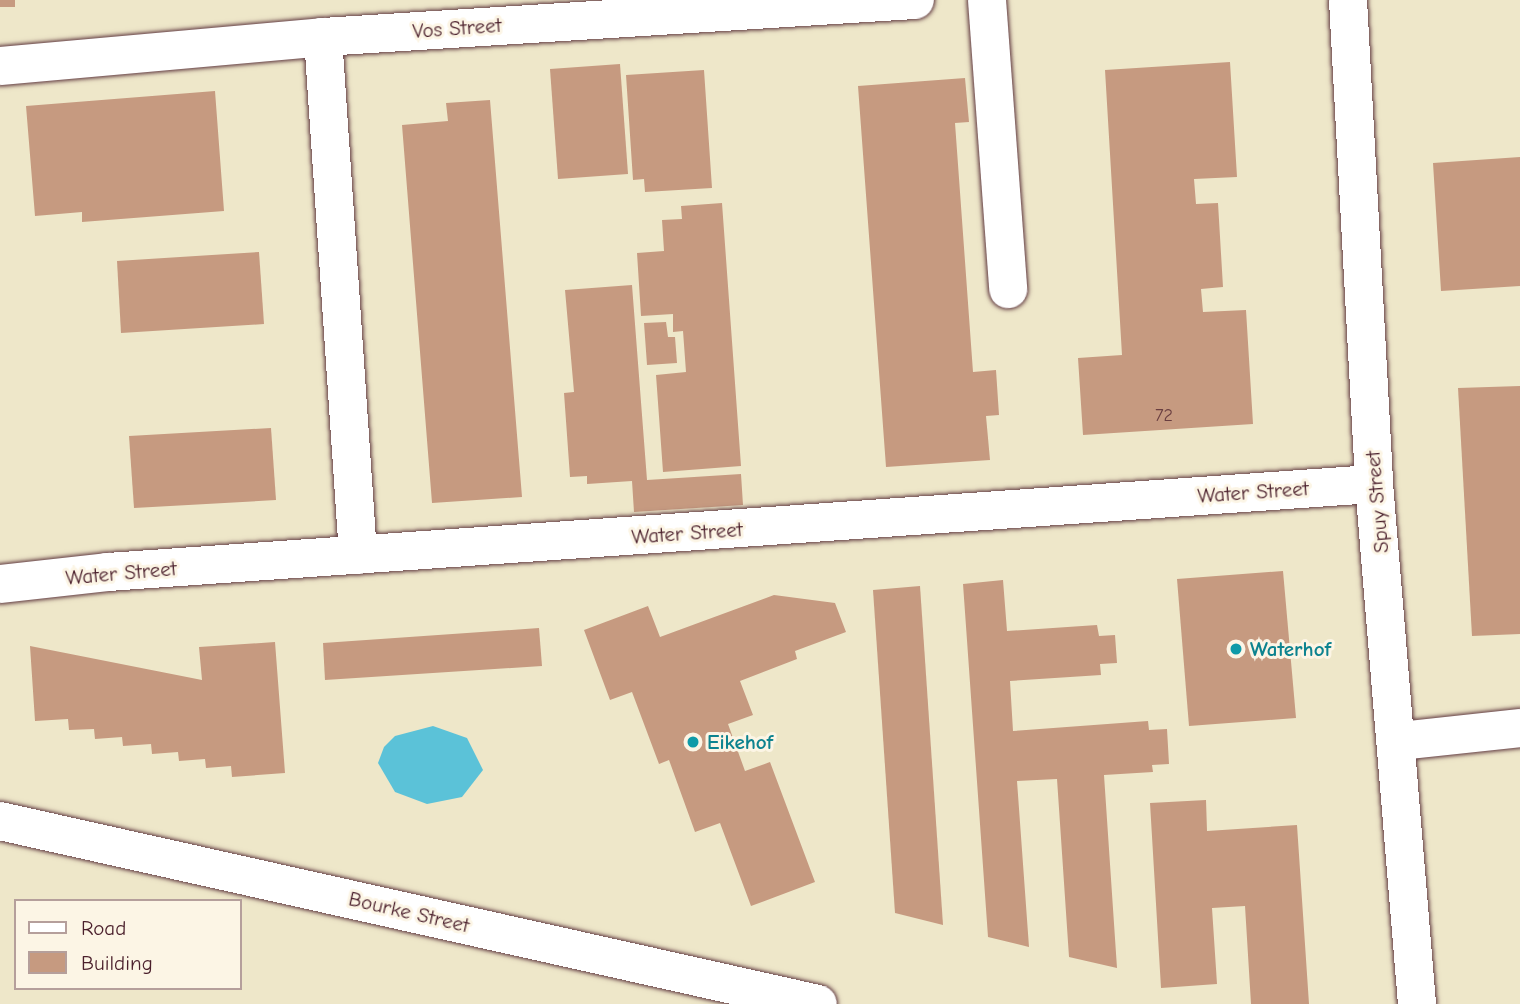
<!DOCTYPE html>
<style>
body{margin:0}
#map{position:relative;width:1520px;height:1004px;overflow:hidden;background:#eee7c9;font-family:"Comic Neue",sans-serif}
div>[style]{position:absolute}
.water>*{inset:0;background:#5bc2d8}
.building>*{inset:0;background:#c69a80}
.roads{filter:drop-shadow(0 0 2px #633d43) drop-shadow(0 0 2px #633d43)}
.minor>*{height:38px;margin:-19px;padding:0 19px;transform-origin:19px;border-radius:19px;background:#fff}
.dots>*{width:19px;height:19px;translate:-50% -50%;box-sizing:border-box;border:4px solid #fcf5e5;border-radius:50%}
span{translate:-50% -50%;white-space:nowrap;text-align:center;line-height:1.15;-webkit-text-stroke:6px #fcf5e5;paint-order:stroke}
.number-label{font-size:18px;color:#693e40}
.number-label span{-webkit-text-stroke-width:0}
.street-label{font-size:21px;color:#4a1f2b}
.culture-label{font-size:21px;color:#0d838f;font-weight:700}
.left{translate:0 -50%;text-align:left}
.legend{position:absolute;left:14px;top:899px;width:228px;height:91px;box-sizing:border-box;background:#fcf5e5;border:2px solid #b59f9b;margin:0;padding:9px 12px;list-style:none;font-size:21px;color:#4a1f2b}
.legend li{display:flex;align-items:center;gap:14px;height:35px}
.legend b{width:35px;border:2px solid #b59f9b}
</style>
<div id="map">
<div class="water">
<div style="clip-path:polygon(433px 726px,467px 738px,483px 770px,462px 797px,427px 804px,395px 792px,378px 763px,384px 747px,395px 736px)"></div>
</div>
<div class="building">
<div style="clip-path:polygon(0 0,15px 0,15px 7px,0 7px)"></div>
<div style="clip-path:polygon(1230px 62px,1237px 177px,1194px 179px,1196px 204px,1218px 203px,1223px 287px,1201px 289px,1203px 312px,1246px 310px,1253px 424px,1083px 435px,1078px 358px,1122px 355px,1105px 70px)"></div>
<div style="clip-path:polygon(620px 64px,628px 174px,558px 179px,550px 69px)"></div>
<div style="clip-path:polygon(704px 70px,712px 188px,645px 192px,644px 179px,633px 180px,626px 75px)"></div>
<div style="clip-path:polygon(965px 78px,969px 122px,955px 123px,973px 372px,996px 370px,999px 415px,986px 416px,990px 460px,886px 467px,858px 86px)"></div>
<div style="clip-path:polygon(215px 91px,224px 211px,82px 222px,82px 212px,35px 216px,26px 106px)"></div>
<div style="clip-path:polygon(490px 100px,522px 497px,432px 503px,402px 125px,448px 121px,446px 103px)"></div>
<div style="clip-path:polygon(1520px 157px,1520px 286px,1441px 291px,1433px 163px)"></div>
<div style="clip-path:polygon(722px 203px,741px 466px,663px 472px,656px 375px,686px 372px,683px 331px,673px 332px,673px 314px,641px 316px,637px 253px,664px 251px,662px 220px,682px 219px,681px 206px)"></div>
<div style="clip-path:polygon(259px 252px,264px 324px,121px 333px,117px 261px)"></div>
<div style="clip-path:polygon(632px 285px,647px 480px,741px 474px,743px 505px,634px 512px,632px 481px,587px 484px,587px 476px,570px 477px,564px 393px,574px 392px,565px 290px)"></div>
<div style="clip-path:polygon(666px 322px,668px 337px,675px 337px,677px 363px,647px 365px,644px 323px)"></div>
<div style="clip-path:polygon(1520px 386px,1520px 634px,1472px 636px,1458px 388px)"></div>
<div style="clip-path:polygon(271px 428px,276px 500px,134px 508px,129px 436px)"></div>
<div style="clip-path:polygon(1283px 571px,1296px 718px,1189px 726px,1177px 579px)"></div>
<div style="clip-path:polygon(1003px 580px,1007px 631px,1097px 625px,1099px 636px,1115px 635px,1117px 663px,1100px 664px,1101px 675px,1010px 681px,1013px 731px,1148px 721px,1149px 730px,1167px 729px,1169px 764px,1152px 765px,1153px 772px,1104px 775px,1117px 968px,1069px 957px,1057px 779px,1017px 781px,1029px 947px,988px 937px,963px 584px)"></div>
<div style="clip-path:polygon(920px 586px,943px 925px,895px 913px,873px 590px)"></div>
<div style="clip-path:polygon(774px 595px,835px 603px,846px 632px,795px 651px,797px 659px,740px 681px,753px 715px,728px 724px,745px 771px,770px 762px,815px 882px,751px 906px,720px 823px,695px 832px,669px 760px,659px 764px,632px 692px,610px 700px,584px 630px,648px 606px,660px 637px)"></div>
<div style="clip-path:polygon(539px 628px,542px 666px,325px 680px,323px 643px)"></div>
<div style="clip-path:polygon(275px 642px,285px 773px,232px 777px,231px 766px,206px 768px,205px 759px,179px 761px,178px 752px,152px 754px,151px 744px,123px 746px,122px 737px,95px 739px,94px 729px,69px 730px,68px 719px,35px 721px,30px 646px,202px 680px,199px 647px)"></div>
<div style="clip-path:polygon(1206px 800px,1207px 831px,1297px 825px,1309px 1004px,1251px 1004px,1245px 906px,1212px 908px,1217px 984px,1161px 988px,1150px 803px)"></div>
</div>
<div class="roads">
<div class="minor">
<div style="left:987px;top:0;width:290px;rotate:85.8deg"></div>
<div style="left:1348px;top:0;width:485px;rotate:86.9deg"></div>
<div style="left:1374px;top:484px;width:522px;rotate:85.27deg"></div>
<div style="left:323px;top:37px;width:519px;rotate:86.13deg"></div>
<div style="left:0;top:66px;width:324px;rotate:-5.1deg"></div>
<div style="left:323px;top:37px;width:593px;rotate:-3.58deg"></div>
<div style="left:0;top:584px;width:109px;rotate:-6.3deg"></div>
<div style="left:108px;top:572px;width:1269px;rotate:-3.98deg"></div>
<div style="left:1399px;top:741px;width:122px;rotate:-6.1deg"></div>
<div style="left:0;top:821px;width:838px;rotate:12.61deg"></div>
</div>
</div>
<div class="dots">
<div style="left:1236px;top:649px;background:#0f9aa8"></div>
<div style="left:693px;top:742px;background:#0f9aa8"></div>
</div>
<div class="number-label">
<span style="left:1164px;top:416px">72</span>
</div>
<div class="street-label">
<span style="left:457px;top:28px;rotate:-4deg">Vos Street</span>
<span style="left:1253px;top:492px;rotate:-4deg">Water Street</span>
<span style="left:1377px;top:502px;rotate:-95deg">Spuy Street</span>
<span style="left:687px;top:533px;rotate:-4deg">Water Street</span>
<span style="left:121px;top:573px;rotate:-5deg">Water Street</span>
<span style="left:409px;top:912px;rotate:13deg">Bourke Street</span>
</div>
<div class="culture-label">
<span class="left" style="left:1250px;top:649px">Waterhof</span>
<span class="left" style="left:707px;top:742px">Eikehof</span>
</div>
<ul class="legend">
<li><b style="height:9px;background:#fff"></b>Road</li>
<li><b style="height:19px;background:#c69a80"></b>Building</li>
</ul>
</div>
